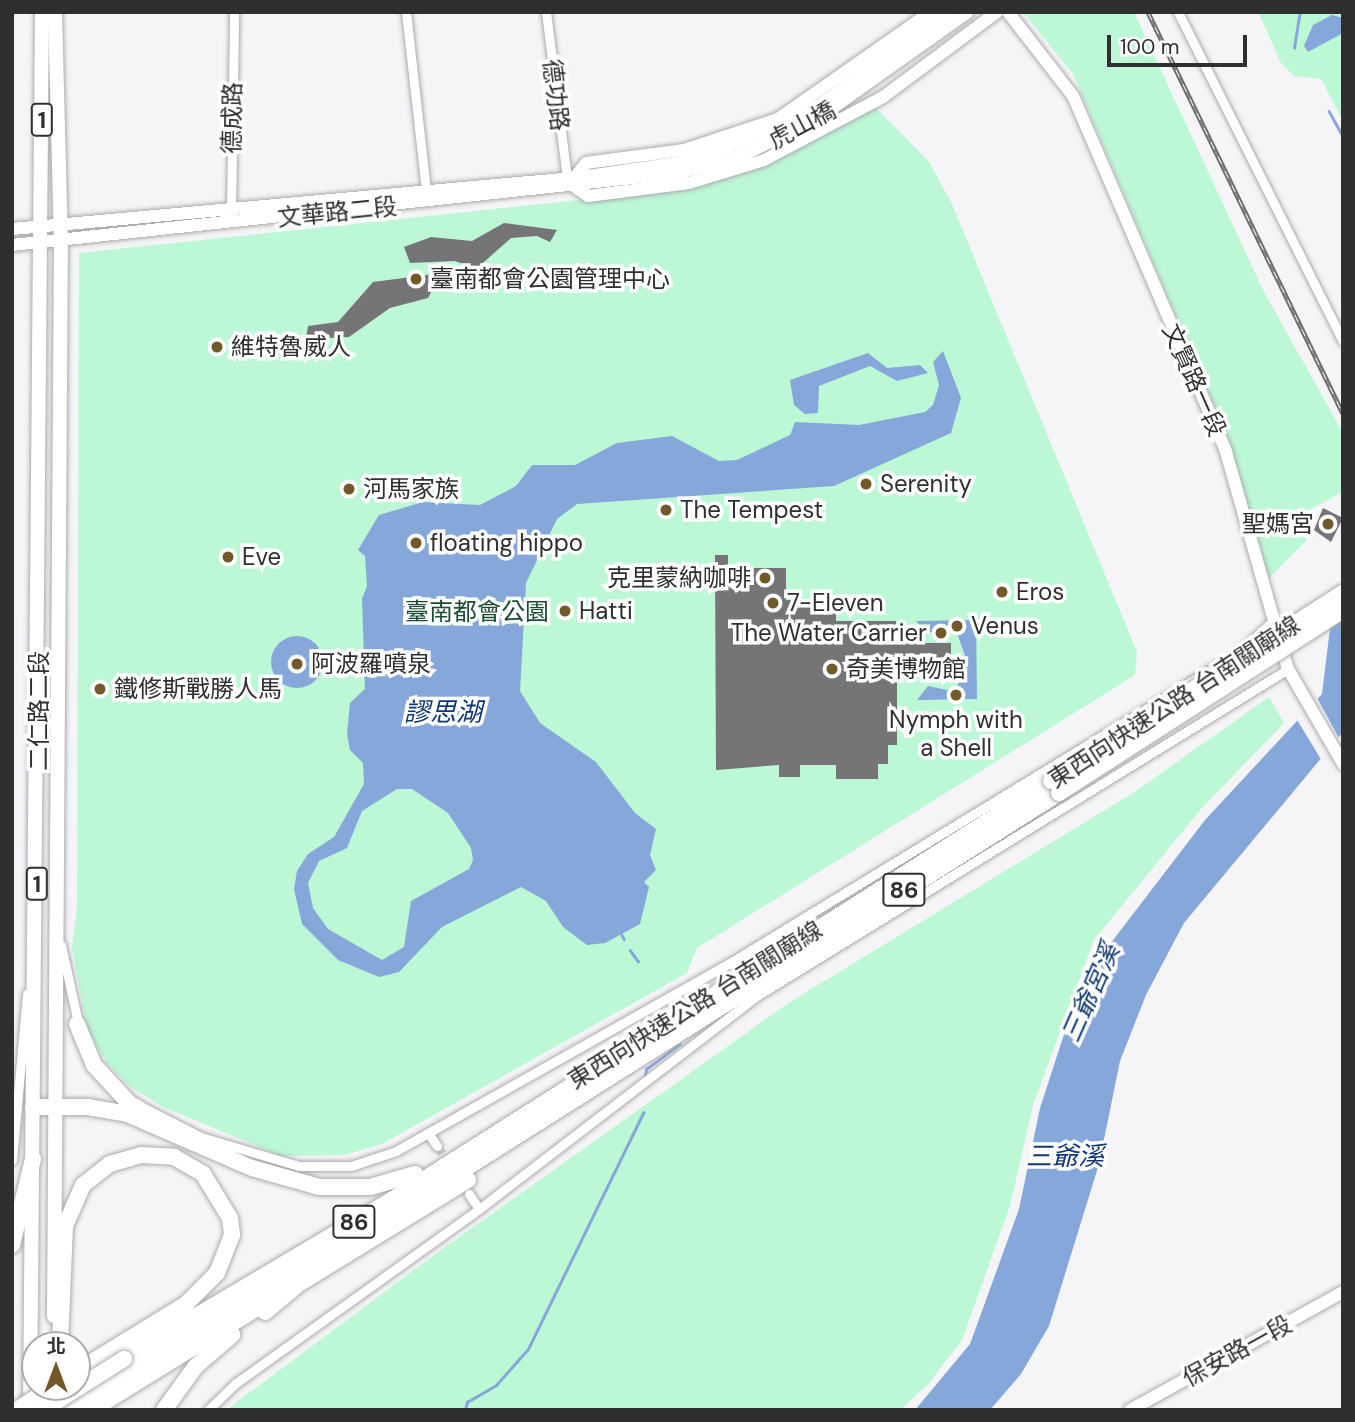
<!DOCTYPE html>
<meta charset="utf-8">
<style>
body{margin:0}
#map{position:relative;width:1355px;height:1422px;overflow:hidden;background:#f5f5f8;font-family:"DM Sans","Noto Sans TC",sans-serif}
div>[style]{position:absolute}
.green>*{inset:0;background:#bcf7d6}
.water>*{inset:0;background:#86a7da}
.round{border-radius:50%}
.pier>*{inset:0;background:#f5f5f8}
.stream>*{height:2.5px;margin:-1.25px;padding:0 1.25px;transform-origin:1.25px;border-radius:1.25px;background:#86a7da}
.building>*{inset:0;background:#757577}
.street-tunnel>*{height:9px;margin-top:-4.5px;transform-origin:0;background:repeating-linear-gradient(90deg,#cdcdd0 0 9px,transparent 0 13.5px)}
.roads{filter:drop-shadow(0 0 2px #aaabad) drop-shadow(0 0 2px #aaabad)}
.street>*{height:9px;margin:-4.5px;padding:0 4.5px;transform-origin:4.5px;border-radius:4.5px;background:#fff}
.secondary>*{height:12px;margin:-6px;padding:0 6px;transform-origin:6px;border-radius:6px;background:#fff}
.primary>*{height:14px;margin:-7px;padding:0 7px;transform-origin:7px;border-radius:7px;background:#fff}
.highway>*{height:16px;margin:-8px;padding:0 8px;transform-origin:8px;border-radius:8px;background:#fff}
.rail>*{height:5px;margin-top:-2.5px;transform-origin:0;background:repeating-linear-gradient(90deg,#fff 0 8px,#6d6e6f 0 16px);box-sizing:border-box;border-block:2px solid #6d6e6f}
.bridges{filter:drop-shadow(0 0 2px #aaabad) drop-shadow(0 0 2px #aaabad)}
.highway-bridge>*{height:16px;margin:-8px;padding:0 8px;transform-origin:8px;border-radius:8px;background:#fff}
.dots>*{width:19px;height:19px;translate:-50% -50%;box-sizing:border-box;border:4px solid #fff;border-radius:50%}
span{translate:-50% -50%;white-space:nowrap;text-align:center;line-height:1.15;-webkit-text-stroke:7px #fff;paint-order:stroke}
.shield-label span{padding:2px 5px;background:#fff;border:2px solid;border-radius:5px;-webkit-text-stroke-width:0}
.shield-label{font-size:23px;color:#2e2f2f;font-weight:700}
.street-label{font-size:24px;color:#2e2f2f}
.poi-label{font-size:24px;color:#2e2f2f}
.left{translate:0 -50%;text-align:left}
.right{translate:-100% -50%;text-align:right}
.park-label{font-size:24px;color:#1a4c34}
.water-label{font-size:26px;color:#0f3873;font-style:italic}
.frame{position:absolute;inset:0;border:14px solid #2e2f2f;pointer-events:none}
.north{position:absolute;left:21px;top:1331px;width:70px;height:70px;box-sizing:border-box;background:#fff;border:2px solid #abacac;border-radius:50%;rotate:0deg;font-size:19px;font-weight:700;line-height:28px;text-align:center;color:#2e2f2f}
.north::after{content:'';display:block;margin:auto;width:24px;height:32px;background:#72592a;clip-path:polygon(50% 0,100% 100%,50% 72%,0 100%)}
.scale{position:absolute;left:1107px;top:35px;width:140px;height:32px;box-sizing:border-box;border:4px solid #2e2f2f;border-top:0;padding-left:9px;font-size:21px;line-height:24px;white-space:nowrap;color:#2e2f2f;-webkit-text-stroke:5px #fff;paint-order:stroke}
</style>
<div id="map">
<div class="green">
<div style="clip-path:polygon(1023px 12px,1134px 12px,1263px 290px,1343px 433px,1343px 492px,1307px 511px,1306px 541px,1269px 578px,1229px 440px,1073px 74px)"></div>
<div style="clip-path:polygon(1258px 12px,1343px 12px,1343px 121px,1321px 79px,1294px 76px,1281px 63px)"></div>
<div style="clip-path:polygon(877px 109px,930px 163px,952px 204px,1137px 652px,1135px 675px,697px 948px,687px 973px,382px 1144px,345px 1155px,281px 1156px,163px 1107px,129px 1086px,107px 1063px,87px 1029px,72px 948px,77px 907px,79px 253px,682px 189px,754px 170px,863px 111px)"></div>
<div style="clip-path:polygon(1269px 697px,1284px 723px,1201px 809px,1094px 940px,1033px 1105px,1010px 1206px,962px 1340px,929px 1383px,900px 1410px,226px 1410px,434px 1255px,790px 1002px,1136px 791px)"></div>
</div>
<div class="water">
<div style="clip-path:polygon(1332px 15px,1343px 18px,1343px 33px,1308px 52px,1304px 46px,1313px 25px)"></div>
<div style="clip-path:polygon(evenodd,943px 351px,961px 398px,951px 433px,834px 486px,577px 504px,557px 519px,526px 583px,520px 691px,540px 723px,596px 762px,635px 813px,656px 829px,650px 855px,656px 870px,644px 882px,649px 887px,640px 924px,605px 943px,587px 945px,563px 927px,546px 901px,521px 887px,442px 927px,399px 972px,379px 977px,338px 960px,302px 924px,294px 889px,297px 871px,308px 854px,334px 837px,364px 784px,363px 763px,350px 750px,347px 734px,350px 703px,365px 689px,362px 599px,367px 586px,365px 556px,358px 550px,379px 515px,423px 502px,480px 505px,516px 486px,532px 465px,575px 465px,617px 443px,672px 436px,719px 461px,737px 460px,790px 435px,795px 422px,859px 425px,925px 412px,933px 405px,939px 385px,933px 362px,943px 351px,397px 789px,412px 789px,448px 813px,471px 848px,473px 860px,469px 869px,411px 901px,404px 947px,382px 960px,328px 929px,313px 908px,308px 883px,319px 861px,347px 848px,362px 811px,397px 789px)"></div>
<div style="clip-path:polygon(868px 353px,887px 368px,920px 365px,928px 373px,897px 381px,870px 366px,819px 386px,818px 413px,805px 414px,794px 405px,790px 380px)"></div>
<div style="clip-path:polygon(1343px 583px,1343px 732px,1184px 923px,1146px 995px,1120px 1061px,1099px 1164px,1049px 1326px,1021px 1374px,990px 1410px,915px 1410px,970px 1344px,1019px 1209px,1040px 1108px,1072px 1010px,1107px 948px,1205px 820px,1322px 694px,1331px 620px)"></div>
<div style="clip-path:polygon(976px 620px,977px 699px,917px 700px,928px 686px,947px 690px,958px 685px,967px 661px,958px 636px,947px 631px,926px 633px,916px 621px)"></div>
<div class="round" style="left:271px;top:636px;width:52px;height:52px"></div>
</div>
<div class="pier">
<div style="clip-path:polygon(1316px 696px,1340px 740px,1322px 761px,1296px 718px)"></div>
</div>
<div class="stream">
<div style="left:1294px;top:48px;width:36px;rotate:-81deg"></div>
<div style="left:1329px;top:111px;width:29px;rotate:61deg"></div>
<div style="left:620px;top:931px;width:9px;rotate:63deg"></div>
<div style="left:630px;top:950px;width:14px;rotate:54deg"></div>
<div style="left:645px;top:1077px;width:8px;rotate:-83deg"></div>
<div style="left:646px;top:1069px;width:42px;rotate:-36.3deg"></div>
<div style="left:465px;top:1410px;width:8px;rotate:-76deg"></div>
<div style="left:467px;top:1402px;width:34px;rotate:-30deg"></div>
<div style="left:496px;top:1385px;width:48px;rotate:-48.4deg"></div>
<div style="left:528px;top:1349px;width:263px;rotate:-64deg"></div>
</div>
<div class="building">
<div style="clip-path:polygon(504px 223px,557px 230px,550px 242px,537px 236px,511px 238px,476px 269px,455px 261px,410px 263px,404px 247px,431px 237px,472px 241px)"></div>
<div style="clip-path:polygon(442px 273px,428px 298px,390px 308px,349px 337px,306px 339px,308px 326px,338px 322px,373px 282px)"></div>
<div style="clip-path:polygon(1323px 508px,1343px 518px,1331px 542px,1314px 530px)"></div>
<div style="clip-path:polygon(715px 555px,728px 555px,728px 568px,786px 568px,786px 600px,836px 600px,836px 621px,896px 621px,896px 643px,951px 643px,951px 677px,897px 677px,897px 745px,888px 745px,888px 764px,878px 764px,878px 779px,836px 779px,836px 765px,800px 765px,800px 777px,779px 777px,779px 765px,716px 770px)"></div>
</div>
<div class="street-tunnel">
<div style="left:437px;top:1146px;width:24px;rotate:55deg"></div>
</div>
<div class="roads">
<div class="street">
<div style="left:406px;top:12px;width:180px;rotate:83.6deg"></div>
<div style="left:546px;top:12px;width:167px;rotate:82.8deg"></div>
<div style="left:1178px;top:12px;width:368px;rotate:63.4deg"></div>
<div style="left:231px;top:213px;width:201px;rotate:-89.1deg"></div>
<div style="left:1237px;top:654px;width:50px;rotate:-42.6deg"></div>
<div style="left:61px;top:945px;width:84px;rotate:77.6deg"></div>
<div style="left:148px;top:1110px;width:59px;rotate:27deg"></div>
<div style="left:201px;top:1137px;width:102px;rotate:16.5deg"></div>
<div style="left:299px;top:1166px;width:52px"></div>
<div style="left:351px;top:1166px;width:47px;rotate:-18.4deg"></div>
<div style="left:396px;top:1151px;width:387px;rotate:-29.4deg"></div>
<div style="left:733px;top:961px;width:568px;rotate:-31.4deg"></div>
<div style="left:428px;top:1133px;width:16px;rotate:55deg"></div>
<div style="left:12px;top:1160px;width:167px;rotate:-84.8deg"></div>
<div style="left:469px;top:1194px;width:18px;rotate:56deg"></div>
<div style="left:208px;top:1410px;width:39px;rotate:-44deg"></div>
<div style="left:236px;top:1383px;width:299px;rotate:-35.6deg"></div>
<div style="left:479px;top:1209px;width:348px;rotate:-37.5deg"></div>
<div style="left:755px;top:997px;width:626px;rotate:-31.61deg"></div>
</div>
<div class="secondary">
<div style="left:1008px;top:12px;width:106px;rotate:52.3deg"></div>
<div style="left:1073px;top:96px;width:387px;rotate:66.7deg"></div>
<div style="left:1226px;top:452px;width:226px;rotate:74.1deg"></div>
<div style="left:1288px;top:669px;width:110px;rotate:59.9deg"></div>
<div style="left:574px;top:178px;width:19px;rotate:-51deg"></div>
<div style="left:586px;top:163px;width:99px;rotate:-7.6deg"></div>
<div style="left:684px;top:150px;width:99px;rotate:-18.3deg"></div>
<div style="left:778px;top:119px;width:187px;rotate:-35deg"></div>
<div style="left:575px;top:187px;width:16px;rotate:35deg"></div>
<div style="left:588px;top:196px;width:102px;rotate:-7.3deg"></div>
<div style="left:689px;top:183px;width:78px;rotate:-17deg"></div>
<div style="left:764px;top:160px;width:135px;rotate:-27.9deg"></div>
<div style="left:883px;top:97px;width:142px;rotate:-36.7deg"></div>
<div style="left:12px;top:229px;width:564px;rotate:-5.19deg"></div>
<div style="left:574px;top:178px;width:104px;rotate:-8.3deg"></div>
<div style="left:677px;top:163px;width:62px;rotate:-17deg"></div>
<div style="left:736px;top:145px;width:82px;rotate:-24.4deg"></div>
<div style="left:811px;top:111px;width:170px;rotate:-35.7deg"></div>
<div style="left:12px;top:245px;width:671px;rotate:-6.16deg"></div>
<div style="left:679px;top:173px;width:64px;rotate:-15.3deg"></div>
<div style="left:741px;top:156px;width:83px;rotate:-25.6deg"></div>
<div style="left:816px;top:120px;width:186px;rotate:-35.4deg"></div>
<div style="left:1130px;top:1410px;width:244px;rotate:-29deg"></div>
</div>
<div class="primary">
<div style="left:54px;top:1316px;width:1074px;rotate:-89.63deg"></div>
<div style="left:61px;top:242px;width:230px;rotate:-91.5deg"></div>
<div style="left:30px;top:1410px;width:1398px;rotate:-89.51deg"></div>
</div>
<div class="highway">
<div style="left:77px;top:1024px;width:44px;rotate:67.5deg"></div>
<div style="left:94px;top:1065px;width:52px;rotate:47.4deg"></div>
<div style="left:129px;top:1103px;width:23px;rotate:31deg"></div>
<div style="left:33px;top:1107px;width:55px"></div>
<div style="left:88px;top:1107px;width:40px;rotate:10deg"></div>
<div style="left:127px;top:1114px;width:136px;rotate:23.4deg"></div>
<div style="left:252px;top:1168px;width:70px;rotate:15.8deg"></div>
<div style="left:319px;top:1187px;width:51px"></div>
<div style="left:370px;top:1187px;width:47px;rotate:-16.1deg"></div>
<div style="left:12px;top:1245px;width:89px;rotate:-76.3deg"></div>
<div style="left:302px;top:1282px;width:195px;rotate:-31.6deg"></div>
<div style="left:265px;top:1312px;width:47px;rotate:-39.8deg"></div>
<div style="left:60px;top:1345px;width:119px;rotate:-87.6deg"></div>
<div style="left:65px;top:1226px;width:45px;rotate:-66.3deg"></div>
<div style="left:83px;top:1185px;width:34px;rotate:-38deg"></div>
<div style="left:110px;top:1164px;width:32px;rotate:-16deg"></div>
<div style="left:141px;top:1155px;width:33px;rotate:3deg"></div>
<div style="left:174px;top:1157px;width:34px;rotate:30deg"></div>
<div style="left:203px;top:1174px;width:52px;rotate:58.5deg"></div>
<div style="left:230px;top:1218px;width:17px;rotate:83deg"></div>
<div style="left:232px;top:1235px;width:41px;rotate:111.5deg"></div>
<div style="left:217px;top:1273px;width:44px;rotate:135deg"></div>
<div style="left:186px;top:1304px;width:128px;rotate:148.4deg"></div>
<div style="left:124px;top:1359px;width:309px;rotate:-30.7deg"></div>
<div style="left:390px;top:1201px;width:783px;rotate:-32.43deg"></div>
<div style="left:69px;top:1410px;width:381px;rotate:-31.1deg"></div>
<div style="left:395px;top:1213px;width:786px;rotate:-32.31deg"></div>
<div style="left:92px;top:1410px;width:209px;rotate:-31.7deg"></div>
<div style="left:164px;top:1410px;width:54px;rotate:-54deg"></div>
<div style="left:196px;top:1366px;width:48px;rotate:-40.7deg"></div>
</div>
</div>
<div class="rail">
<div style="left:1148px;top:12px;width:446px;rotate:64.1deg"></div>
</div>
<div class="bridges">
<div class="highway-bridge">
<div style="left:1051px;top:781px;width:347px;rotate:-32.8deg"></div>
<div style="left:1059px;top:793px;width:338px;rotate:-32.8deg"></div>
<div style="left:17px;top:1410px;width:42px;rotate:-33.3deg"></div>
<div style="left:43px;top:1410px;width:96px;rotate:-32.2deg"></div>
</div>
</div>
<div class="dots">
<div style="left:416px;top:279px;background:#72592a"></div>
<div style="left:217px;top:347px;background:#72592a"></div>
<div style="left:866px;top:484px;background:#72592a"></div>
<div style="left:349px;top:489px;background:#72592a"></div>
<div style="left:666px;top:510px;background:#72592a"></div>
<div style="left:1328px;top:524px;background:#72592a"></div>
<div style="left:416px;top:543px;background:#72592a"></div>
<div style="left:228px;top:557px;background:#72592a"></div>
<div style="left:765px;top:578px;background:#72592a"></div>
<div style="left:1002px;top:592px;background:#72592a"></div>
<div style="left:773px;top:603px;background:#72592a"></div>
<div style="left:565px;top:611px;background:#72592a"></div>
<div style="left:957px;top:626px;background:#72592a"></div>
<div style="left:941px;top:633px;background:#72592a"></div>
<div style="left:297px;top:664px;background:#72592a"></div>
<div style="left:832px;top:669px;background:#72592a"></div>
<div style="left:100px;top:689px;background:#72592a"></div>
<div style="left:956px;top:695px;background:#72592a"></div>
</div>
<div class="shield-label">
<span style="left:42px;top:120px">1</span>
<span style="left:37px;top:884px">1</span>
<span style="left:904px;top:890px">86</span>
<span style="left:354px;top:1222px">86</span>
</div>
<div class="street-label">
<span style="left:556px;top:95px;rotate:83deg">德功路</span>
<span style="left:232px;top:118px;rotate:-89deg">德成路</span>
<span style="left:802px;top:125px;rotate:-28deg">虎山橋</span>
<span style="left:337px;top:212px;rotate:-6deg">文華路二段</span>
<span style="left:1194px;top:380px;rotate:66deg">文賢路一段</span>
<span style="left:1174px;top:702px;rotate:-33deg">東西向快速公路 台南關廟線</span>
<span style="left:39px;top:711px;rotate:-90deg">二仁路二段</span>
<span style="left:695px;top:1005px;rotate:-32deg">東西向快速公路 台南關廟線</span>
<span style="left:1237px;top:1351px;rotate:-29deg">保安路一段</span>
</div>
<div class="poi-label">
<span class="left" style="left:430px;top:279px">臺南都會公園管理中心</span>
<span class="left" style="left:231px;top:347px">維特魯威人</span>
<span class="left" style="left:880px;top:484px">Serenity</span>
<span class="left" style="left:363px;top:489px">河馬家族</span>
<span class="left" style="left:680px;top:510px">The Tempest</span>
<span class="right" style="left:1314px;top:524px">聖媽宮</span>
<span class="left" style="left:430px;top:543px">floating hippo</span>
<span class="left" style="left:242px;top:557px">Eve</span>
<span class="right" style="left:751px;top:578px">克里蒙納咖啡</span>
<span class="left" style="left:1016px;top:592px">Eros</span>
<span class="left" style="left:787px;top:603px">7-Eleven</span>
<span class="left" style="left:579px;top:611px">Hatti</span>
<span class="left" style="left:971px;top:626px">Venus</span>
<span class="right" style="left:927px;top:633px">The Water Carrier</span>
<span class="left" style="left:311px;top:664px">阿波羅噴泉</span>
<span class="left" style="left:846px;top:669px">奇美博物館</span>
<span class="left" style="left:114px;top:689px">鐵修斯戰勝人馬</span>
<span style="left:956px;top:734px">Nymph with<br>a Shell</span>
</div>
<div class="park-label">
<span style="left:477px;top:612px">臺南都會公園</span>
</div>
<div class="water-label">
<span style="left:443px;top:713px">謬思湖</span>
<span style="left:1091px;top:993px;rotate:-66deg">三爺宮溪</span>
<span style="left:1065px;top:1157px">三爺溪</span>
</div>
<div class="frame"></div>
<div class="north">北</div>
<div class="scale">100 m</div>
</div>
